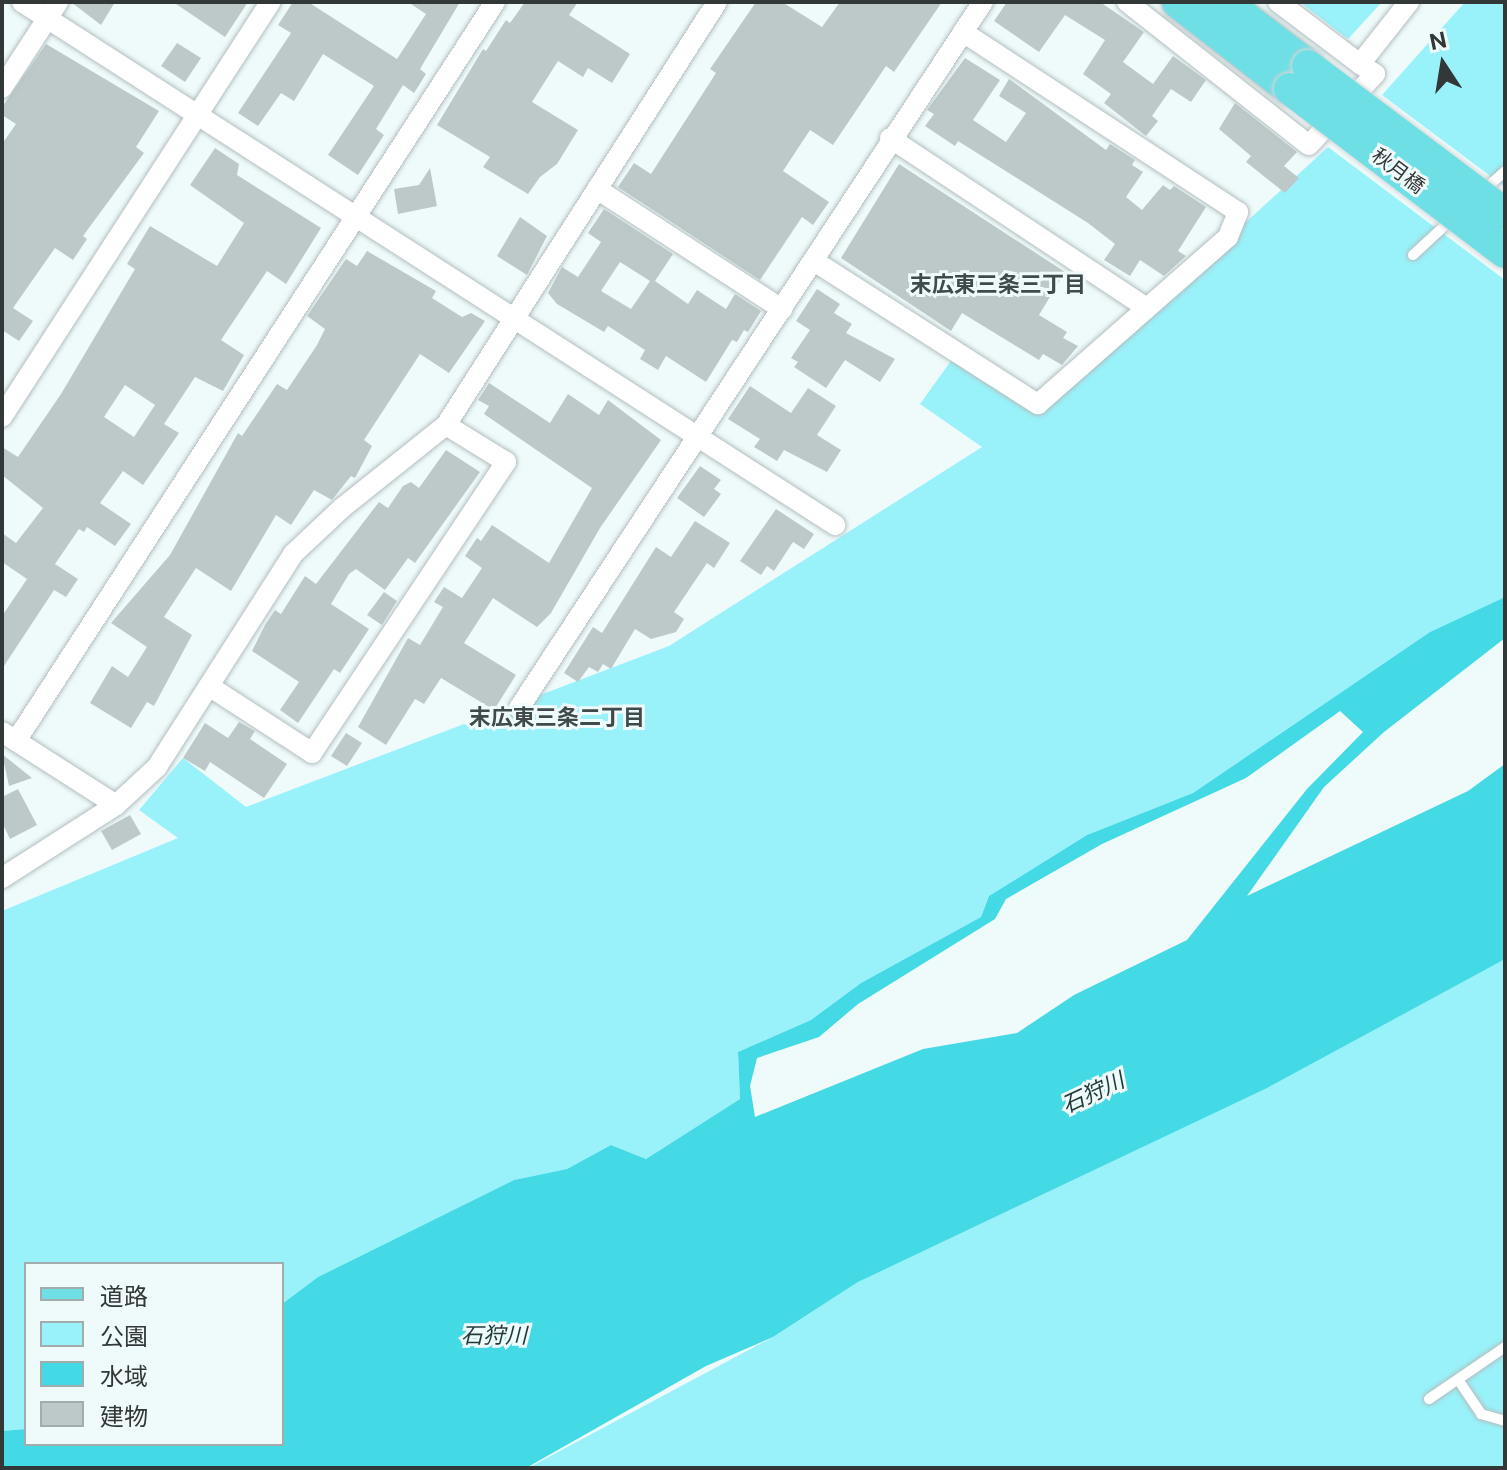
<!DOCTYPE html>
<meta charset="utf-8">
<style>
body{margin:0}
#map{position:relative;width:1507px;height:1470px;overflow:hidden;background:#effafb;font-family:"Public Sans","Noto Sans JP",sans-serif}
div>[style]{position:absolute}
.green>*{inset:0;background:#99f2fa}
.water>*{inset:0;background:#43d9e5}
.building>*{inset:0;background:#bdc9c9}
.roads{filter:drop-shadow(0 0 2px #b3bebf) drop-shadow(0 0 2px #b3bebf)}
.service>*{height:10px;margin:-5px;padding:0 5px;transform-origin:5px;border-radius:5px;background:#fff}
.minor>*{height:20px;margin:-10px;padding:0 10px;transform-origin:10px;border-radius:10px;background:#fff}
.primary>*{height:32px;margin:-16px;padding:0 16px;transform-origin:16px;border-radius:16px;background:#6fdfe6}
.bridges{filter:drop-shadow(0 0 2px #d6d7d7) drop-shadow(0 0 2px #d6d7d7)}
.primary-bridge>*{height:32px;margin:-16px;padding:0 16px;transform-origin:16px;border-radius:16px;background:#6fdfe6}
span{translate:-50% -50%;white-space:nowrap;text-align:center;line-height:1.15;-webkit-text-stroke:6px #effafb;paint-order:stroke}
.street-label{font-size:20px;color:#323737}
.neighbourhood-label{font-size:22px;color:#404a4a;font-weight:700}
.water-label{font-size:22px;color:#1f383a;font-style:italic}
.frame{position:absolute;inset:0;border:4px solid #323737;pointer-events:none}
.legend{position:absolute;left:24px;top:1262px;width:260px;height:184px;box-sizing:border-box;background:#effafb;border:2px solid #a3acad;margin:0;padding:10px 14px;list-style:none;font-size:24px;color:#323737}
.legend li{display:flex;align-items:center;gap:16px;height:40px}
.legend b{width:40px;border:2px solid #a3acad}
.north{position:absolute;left:1403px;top:24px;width:80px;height:80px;-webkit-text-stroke:6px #effafb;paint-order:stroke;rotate:348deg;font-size:22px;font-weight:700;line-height:32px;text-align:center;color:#323737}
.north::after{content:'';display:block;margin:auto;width:28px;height:36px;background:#323737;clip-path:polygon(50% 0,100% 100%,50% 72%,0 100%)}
</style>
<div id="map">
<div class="green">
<div style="clip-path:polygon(1300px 2px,1382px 2px,1348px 39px)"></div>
<div style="clip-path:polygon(1465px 2px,1505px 2px,1505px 187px,1382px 95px)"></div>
<div style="clip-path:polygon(1328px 147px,1505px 280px,1505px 597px,1430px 632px,1193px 793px,1087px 835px,989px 896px,981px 917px,861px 983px,811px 1020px,738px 1052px,740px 1099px,646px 1159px,611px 1145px,567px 1169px,514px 1180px,318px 1277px,282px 1304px,282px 1264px,26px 1264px,26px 1429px,2px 1431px,2px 911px,178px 838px,139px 810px,183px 758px,246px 807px,669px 646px,982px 447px,920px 404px,953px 358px,1041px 410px)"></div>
<div style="clip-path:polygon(1505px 959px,1505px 1468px,528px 1468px,773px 1337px,858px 1282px)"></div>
</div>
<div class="water">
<div style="clip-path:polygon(evenodd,1505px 597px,1505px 638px,1384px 732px,1324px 787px,1247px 896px,1468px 791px,1505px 764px,1505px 959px,1267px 1088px,858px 1282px,773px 1337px,706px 1366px,526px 1468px,2px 1468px,2px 1431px,26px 1429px,26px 1444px,282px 1444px,282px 1304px,318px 1277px,514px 1180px,567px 1169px,611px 1145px,646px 1159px,740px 1099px,738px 1052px,811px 1020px,861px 983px,981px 917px,989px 896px,1087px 835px,1193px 793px,1430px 632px,1505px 597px,1340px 711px,1363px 732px,1307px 789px,1187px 940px,1074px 995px,1017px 1033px,923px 1049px,755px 1117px,750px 1086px,757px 1058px,819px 1037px,858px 1004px,995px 919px,1006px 899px,1102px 844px,1246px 778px,1340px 711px)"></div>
</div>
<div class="building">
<div style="clip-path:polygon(71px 2px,115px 2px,101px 25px)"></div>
<div style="clip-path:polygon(173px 2px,248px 2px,225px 37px)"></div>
<div style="clip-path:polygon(293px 2px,308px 2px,397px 59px,426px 14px,408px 2px,460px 2px,420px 69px,426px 74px,414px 93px,403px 85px,376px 129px,384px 135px,358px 175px,328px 155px,374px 86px,323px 54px,294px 101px,281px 93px,258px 126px,238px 113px,291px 33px,278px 25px)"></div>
<div style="clip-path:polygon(525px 2px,578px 2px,569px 15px,630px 54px,612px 83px,588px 68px,583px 77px,558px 61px,532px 102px,578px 130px,557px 164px,540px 177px,528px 194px,483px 167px,490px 157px,437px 125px,483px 49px,486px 51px,506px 20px,510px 23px)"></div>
<div style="clip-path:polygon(756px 2px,782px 2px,822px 27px,840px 2px,942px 2px,894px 72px,886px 66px,833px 145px,810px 130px,783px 171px,829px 202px,813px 225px,802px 217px,760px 280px,618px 187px,634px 163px,651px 174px,716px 73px,710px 69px)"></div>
<div style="clip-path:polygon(1007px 2px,1100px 2px,1144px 32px,1123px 62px,1153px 84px,1173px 56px,1206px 80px,1191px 102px,1171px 89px,1152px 116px,1158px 121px,1146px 136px,1104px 103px,1111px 94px,1083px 74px,1105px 40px,1065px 15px,1039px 52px,994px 21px)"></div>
<div style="clip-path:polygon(177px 43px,201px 58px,185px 82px,161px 66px)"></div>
<div style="clip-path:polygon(46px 44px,159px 111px,136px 147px,144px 153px,83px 236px,87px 239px,73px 260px,55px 248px,13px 308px,33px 321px,19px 341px,2px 330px,2px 144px,16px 124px,2px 115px,2px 107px)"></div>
<div style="clip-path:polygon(965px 58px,1000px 80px,973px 120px,1006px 142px,1026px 113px,999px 96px,1009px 79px,1106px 150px,1110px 144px,1135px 160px,1132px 165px,1143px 172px,1126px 197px,1142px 210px,1163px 185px,1170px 190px,1174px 186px,1206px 207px,1178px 251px,1186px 256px,1164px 276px,1140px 260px,1130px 276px,1104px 260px,1115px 244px,1088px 223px,958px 141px,955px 146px,925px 126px,934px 114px,927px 110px)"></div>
<div style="clip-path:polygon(1235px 103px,1297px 152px,1284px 166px,1299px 178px,1285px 193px,1246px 162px,1251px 156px,1219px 129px)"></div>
<div style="clip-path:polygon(evenodd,215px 148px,239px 164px,237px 175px,321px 228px,286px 284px,267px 271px,221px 340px,244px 355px,223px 391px,195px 377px,164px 424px,179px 433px,143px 485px,123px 471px,100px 503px,131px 524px,115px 546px,87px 527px,84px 532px,79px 529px,55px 564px,78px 579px,66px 597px,54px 590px,2px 669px,2px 616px,27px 579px,2px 562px,2px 533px,16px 543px,43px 508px,2px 475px,2px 447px,18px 457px,61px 394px,135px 269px,127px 264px,150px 226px,217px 266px,244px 223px,190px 185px,215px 148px,125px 385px,155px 405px,134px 437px,104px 417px,125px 385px)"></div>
<div style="clip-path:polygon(899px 164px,1065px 272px,1039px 315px,1067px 332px,1063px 338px,1078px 346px,1062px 365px,1043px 354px,1039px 360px,962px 313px,951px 331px,841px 258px)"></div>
<div style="clip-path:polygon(430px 168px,437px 206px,398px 214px,394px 189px,419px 185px)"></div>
<div style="clip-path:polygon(evenodd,604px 209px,673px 254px,655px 281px,688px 304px,697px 290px,726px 309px,735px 294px,761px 311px,748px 332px,744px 330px,737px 342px,732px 340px,706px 382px,666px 356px,658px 370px,640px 359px,645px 350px,608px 326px,604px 332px,557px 304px,548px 293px,562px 267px,578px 277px,601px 242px,588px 233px,604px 209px,620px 262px,650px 281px,631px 309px,601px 291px,620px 262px)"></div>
<div style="clip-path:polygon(520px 217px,547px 236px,527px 275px,497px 256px)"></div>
<div style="clip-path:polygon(367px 251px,436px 291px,432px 298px,462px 317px,471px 313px,485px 321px,449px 373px,420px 354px,364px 440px,372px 446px,355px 478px,351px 476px,332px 500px,314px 490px,291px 525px,276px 515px,231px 591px,196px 568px,164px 617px,192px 635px,154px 706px,147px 702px,131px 728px,90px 703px,112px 666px,128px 677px,147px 647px,111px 623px,170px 555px,238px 433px,242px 436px,277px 384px,287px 390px,317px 345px,325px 329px,307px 316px,346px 259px,357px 266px)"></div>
<div style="clip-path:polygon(817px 289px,840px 304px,834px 313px,852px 324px,846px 333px,895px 359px,880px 382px,845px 360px,826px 388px,794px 367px,798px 362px,791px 358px,810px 330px,796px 321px)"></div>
<div style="clip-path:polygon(489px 383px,550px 423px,568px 394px,599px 415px,608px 400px,661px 440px,600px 528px,551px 613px,537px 627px,493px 598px,464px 643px,516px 675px,494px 710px,441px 678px,424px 704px,415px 699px,386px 745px,358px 727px,408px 638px,420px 645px,443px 607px,434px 602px,444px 587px,462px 598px,482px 568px,465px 556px,477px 538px,481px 541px,492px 525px,549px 563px,592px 488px,484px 414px,489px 406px,478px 400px)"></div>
<div style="clip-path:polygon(750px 386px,791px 413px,808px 388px,836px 406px,817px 435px,841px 450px,827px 472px,784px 450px,777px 461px,754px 447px,760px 439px,728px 419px)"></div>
<div style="clip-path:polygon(446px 450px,480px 472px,415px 563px,408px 558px,385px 590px,356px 569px,349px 574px,331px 604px,369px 629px,340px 673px,334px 669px,298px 723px,280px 710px,299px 682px,252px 651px,265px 625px,275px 610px,281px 614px,305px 576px,316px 584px,379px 502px,388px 508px,403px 486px,411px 482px,419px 488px)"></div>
<div style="clip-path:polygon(700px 466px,721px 480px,714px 489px,721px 494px,704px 517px,677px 498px)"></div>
<div style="clip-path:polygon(776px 509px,814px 534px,804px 549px,793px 542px,774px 571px,767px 566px,761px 575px,740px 561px)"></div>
<div style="clip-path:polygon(695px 521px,730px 543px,714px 568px,707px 563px,674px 612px,684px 619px,676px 632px,651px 639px,635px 629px,611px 669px,603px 664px,598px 672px,589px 667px,578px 682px,564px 673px,593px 627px,602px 633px,656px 547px,671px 557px)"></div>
<div style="clip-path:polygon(384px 592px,397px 601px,382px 625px,367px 615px)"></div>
<div style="clip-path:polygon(239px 722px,255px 731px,250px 739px,287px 764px,264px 798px,210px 762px,205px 771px,183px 758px,205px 723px,228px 738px)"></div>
<div style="clip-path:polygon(346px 733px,362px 743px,347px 766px,331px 756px)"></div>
<div style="clip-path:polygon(2px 754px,32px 778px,9px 786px)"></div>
<div style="clip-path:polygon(18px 789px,37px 825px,10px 839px,2px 822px,2px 797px)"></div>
<div style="clip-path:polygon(130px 815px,141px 834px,112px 850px,101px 831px)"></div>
</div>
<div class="roads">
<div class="service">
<div style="left:1483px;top:191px;width:30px;rotate:-42deg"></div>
<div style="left:1413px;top:255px;width:54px;rotate:-42.8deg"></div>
<div style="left:1459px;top:1381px;width:40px;rotate:56deg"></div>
<div style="left:1481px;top:1414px;width:25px;rotate:16deg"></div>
<div style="left:1429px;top:1399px;width:92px;rotate:-34.4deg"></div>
</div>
<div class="minor">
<div style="left:22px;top:2px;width:967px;rotate:32.75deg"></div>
<div style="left:1127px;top:2px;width:231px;rotate:38.2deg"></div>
<div style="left:1309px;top:145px;width:97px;rotate:-47.1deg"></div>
<div style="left:1375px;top:74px;width:18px;rotate:-146deg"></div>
<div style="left:1278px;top:2px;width:103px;rotate:37.1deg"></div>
<div style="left:1360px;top:64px;width:79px;rotate:-51.7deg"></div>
<div style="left:2px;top:88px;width:103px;rotate:-56.9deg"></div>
<div style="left:890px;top:138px;width:308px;rotate:33.5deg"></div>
<div style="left:597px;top:189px;width:221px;rotate:33deg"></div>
<div style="left:814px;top:261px;width:266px;rotate:32.6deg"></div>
<div style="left:1038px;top:404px;width:253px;rotate:-41.3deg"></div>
<div style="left:1228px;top:237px;width:27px;rotate:-68deg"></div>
<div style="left:1238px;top:212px;width:329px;rotate:-146.8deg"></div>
<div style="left:2px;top:417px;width:494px;rotate:-57.1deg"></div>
<div style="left:209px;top:686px;width:123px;rotate:33deg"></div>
<div style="left:312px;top:753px;width:350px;rotate:-56.3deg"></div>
<div style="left:506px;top:462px;width:70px;rotate:-148.3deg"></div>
<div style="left:519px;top:708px;width:845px;rotate:-56.69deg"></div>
<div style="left:2px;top:732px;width:135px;rotate:32.6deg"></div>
<div style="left:16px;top:741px;width:881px;rotate:-57.05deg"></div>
<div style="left:2px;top:878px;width:135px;rotate:-32.6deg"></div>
<div style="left:116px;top:805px;width:56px;rotate:-42.8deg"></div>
<div style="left:157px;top:767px;width:253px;rotate:-57.4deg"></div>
<div style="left:293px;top:554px;width:67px;rotate:-43.2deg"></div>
<div style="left:342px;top:508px;width:133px;rotate:-38.6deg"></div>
<div style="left:446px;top:425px;width:502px;rotate:-57.35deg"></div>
</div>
<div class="primary">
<div style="left:1178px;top:2px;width:142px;rotate:37.8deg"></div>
<div style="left:1224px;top:2px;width:106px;rotate:37.3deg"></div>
</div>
</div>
<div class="bridges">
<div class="primary-bridge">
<div style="left:1308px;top:66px;width:246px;rotate:36.9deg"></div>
<div style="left:1290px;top:89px;width:270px;rotate:37.2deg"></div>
</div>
</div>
<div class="street-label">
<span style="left:1398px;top:171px;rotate:37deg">秋月橋</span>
</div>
<div class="neighbourhood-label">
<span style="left:998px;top:285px">末広東三条三丁目</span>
<span style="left:557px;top:718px">末広東三条二丁目</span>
</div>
<div class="water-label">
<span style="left:1093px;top:1093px;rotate:-25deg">石狩川</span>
<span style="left:494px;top:1336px">石狩川</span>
</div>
<div class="frame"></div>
<ul class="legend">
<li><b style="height:10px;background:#6fdfe6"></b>道路</li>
<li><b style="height:22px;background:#99f2fa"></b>公園</li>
<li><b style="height:22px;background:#43d9e5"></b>水域</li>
<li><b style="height:22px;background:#bdc9c9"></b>建物</li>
</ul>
<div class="north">N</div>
</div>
